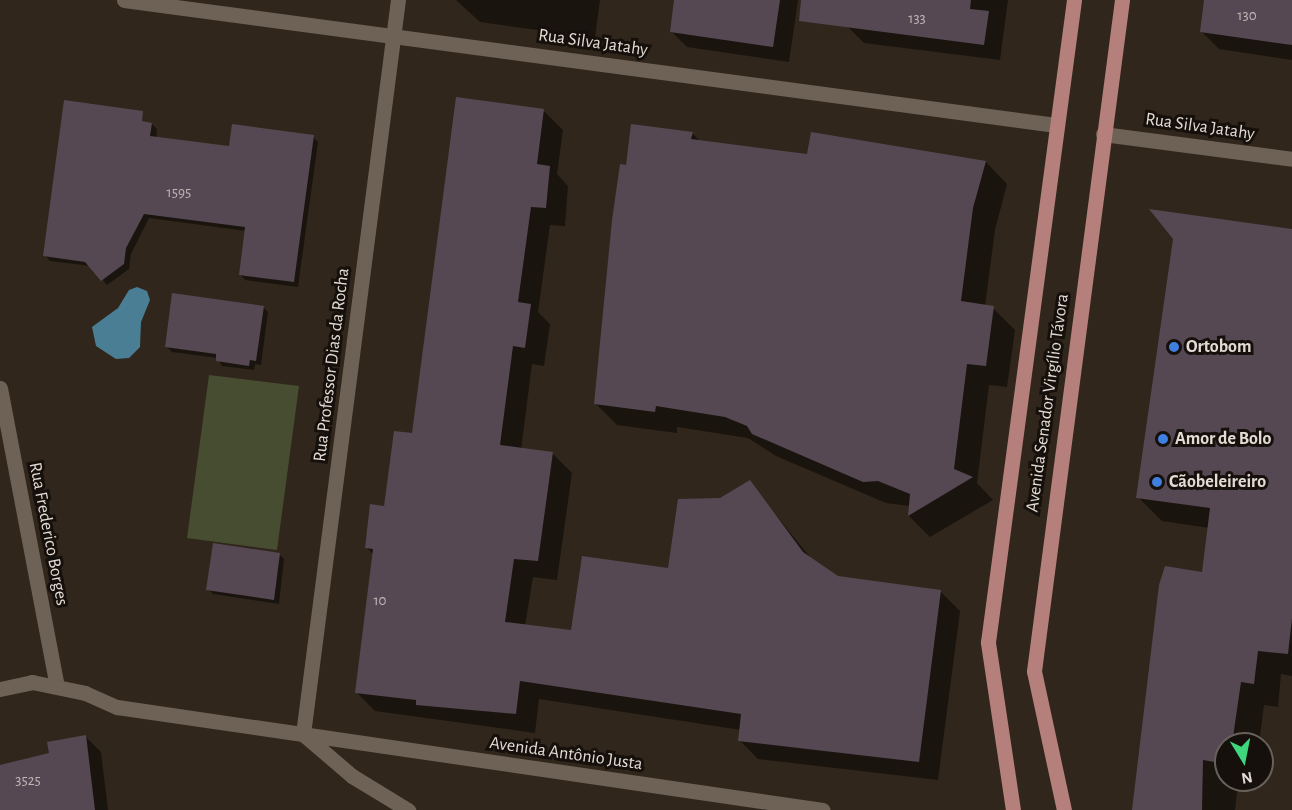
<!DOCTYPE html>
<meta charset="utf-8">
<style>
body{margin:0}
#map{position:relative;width:1292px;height:810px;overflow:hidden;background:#31261b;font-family:"Alegreya Sans",sans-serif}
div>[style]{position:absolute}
.green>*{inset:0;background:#464d31}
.water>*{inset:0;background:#4a7e94}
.shadow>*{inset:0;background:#0007}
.building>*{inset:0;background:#554853}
.minor>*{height:15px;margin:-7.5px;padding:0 7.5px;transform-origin:7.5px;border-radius:7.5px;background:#6e6155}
.tertiary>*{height:15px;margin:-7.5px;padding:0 7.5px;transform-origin:7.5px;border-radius:7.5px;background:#6e6155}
.primary>*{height:15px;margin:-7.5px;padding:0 7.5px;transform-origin:7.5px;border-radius:7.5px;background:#b5807b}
.dots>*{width:16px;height:16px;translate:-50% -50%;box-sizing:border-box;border:3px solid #15100b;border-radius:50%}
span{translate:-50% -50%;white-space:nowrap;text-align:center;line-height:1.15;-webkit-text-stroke:6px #15100b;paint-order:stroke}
.number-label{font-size:15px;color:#c0b6b4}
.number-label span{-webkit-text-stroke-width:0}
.street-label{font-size:18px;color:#e3dbd4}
.poi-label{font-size:18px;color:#e3dbd4;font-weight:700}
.left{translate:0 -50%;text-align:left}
.north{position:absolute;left:1214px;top:732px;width:60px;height:60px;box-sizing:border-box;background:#15100b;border:2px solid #67615b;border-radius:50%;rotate:170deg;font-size:16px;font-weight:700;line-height:24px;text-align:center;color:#e3dbd4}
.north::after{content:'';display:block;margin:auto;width:21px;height:27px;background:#3fd77d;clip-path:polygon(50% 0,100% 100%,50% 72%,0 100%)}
</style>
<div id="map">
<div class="green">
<div style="clip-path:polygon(209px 375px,299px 386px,277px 550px,187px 538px)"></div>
</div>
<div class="water">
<div style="clip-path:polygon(137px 287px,147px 291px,150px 300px,141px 322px,140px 347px,129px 358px,116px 359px,96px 346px,92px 327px,118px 308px,129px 290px)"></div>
</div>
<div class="shadow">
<div style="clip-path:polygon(456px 0,600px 0,595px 38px,480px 22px)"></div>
<div style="clip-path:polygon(675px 0,798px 0,789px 62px,687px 47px,671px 31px)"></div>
<div style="clip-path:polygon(850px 0,1008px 0,1000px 60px,864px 43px,848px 27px)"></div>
<div style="clip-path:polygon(1206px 0,1292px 0,1292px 60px,1219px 49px,1201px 31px)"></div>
<div style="clip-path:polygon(544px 111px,563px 130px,557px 174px,568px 186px,565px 226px,550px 225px,538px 312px,550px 324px,544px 366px,532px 364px,521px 450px,553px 454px,572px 473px,557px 580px,533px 577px,525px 626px,572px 631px,669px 570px,721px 499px,749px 482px,814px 562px,834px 577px,941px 592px,960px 611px,938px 780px,758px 759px,739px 740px,741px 730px,539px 699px,535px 733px,375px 711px,356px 692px,374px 555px,367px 548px)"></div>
<div style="clip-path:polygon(124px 119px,152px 124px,157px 129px,156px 139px,231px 148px,313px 137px,318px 142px,298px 287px,245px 280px,240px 274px,246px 231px,149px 218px,131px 254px,129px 269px,107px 285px,91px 266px,50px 261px,45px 255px)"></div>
<div style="clip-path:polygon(692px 133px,701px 142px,809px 156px,986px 162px,1007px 184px,995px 230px,985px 306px,993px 308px,1015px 330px,1007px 387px,989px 385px,977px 483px,993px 500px,930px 537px,909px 516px,910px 506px,886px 503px,776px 456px,748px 438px,677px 427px,677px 433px,617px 425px,595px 403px,628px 167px)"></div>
<div style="clip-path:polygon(1292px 231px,1292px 676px,1281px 674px,1278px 707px,1264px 705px,1259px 744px,1226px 744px,1226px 780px,1253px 780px,1252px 787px,1238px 785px,1235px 810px,1133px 810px,1203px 573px,1209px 528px,1162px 521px,1138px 497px)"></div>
<div style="clip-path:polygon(263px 307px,268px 312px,261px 365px,255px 364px,254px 370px,222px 366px,218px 358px,172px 352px,167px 347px)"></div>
<div style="clip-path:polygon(279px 554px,284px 559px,279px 604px,213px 594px,208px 589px)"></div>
<div style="clip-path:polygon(85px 736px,101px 752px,108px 810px,0 810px,0 766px,51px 754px)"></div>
</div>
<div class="building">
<div style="clip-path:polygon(674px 0,780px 0,773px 47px,670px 32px)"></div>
<div style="clip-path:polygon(801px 0,971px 0,970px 9px,989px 11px,984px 45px,799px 21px)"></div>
<div style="clip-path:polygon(1204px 0,1292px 0,1292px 45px,1200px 32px)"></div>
<div style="clip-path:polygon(456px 97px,544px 109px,537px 164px,550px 166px,546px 208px,531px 207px,518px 302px,531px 304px,525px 348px,513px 346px,500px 445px,553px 452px,538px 561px,514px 559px,505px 622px,571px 630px,582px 556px,668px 568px,678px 499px,720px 498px,750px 480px,803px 552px,838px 576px,941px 590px,919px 762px,738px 741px,741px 714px,520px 681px,516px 714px,416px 705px,416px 700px,355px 693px,373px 549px,365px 548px,370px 504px,384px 506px,394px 431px,412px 433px)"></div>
<div style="clip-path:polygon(64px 100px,143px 111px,142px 121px,152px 123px,150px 136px,229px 146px,232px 124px,314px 135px,294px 282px,239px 275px,245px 227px,144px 214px,126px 248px,124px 264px,101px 281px,85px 262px,43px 256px)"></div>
<div style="clip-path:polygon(631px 124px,693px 132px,691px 139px,807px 154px,811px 132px,986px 161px,973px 208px,961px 301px,994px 306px,986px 366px,967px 364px,954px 469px,973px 477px,908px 516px,910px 494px,878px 481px,863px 482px,752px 434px,747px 426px,725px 417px,656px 406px,655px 412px,594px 404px,612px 220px,620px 164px,626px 165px)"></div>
<div style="clip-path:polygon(1149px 209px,1292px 229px,1292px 618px,1288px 654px,1258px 651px,1254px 684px,1241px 682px,1232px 744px,1226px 744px,1226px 764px,1203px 760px,1202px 810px,1132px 810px,1159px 585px,1165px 566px,1202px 572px,1210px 508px,1136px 498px,1173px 239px)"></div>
<div style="clip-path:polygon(172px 293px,264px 306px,256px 361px,250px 360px,249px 366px,216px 361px,216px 354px,165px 347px)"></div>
<div style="clip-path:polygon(213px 543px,280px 553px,274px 600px,206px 590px)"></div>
<div style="clip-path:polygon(86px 735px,95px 810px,0 810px,0 765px,49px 753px,47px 742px)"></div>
</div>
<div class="minor">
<div style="left:124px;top:0;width:940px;rotate:7.64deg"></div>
<div style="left:0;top:388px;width:303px;rotate:79.2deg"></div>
<div style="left:303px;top:734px;width:740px;rotate:-82.63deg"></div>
</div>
<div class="tertiary">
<div style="left:1103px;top:134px;width:191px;rotate:7.5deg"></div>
<div style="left:0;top:689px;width:33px;rotate:-12deg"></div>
<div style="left:32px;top:682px;width:54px;rotate:11.7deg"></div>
<div style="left:85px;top:693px;width:35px;rotate:24deg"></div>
<div style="left:117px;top:707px;width:713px;rotate:8.3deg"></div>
<div style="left:303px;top:734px;width:65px;rotate:40.6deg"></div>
<div style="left:352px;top:776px;width:66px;rotate:31.3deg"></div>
</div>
<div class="primary">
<div style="left:1013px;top:810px;width:170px;rotate:-98.5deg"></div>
<div style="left:988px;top:642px;width:648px;rotate:-82.37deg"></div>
<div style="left:1064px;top:810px;width:142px;rotate:-102.2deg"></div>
<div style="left:1034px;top:671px;width:677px;rotate:-82.53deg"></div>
</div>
<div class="dots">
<div style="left:1174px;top:347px;background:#3f7fe0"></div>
<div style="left:1163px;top:439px;background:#3f7fe0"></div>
<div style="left:1157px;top:482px;background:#3f7fe0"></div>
</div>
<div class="number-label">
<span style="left:1247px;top:16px">130</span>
<span style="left:917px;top:19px">133</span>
<span style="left:179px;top:193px">1595</span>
<span style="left:380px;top:601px">10</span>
<span style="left:28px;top:781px">3525</span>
</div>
<div class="street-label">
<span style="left:593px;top:43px;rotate:8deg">Rua Silva Jatahy</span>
<span style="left:1200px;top:127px;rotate:8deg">Rua Silva Jatahy</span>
<span style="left:332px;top:365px;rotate:-83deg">Rua Professor Dias da Rocha</span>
<span style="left:1048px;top:403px;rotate:-82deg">Avenida Senador Virgílio Távora</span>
<span style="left:48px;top:534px;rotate:79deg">Rua Frederico Borges</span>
<span style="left:566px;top:754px;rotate:8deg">Avenida Antônio Justa</span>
</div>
<div class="poi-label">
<span class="left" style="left:1186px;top:347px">Ortobom</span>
<span class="left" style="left:1175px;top:439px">Amor de Bolo</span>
<span class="left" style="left:1169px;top:482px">Cãobeleireiro</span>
</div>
<div class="north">N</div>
</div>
